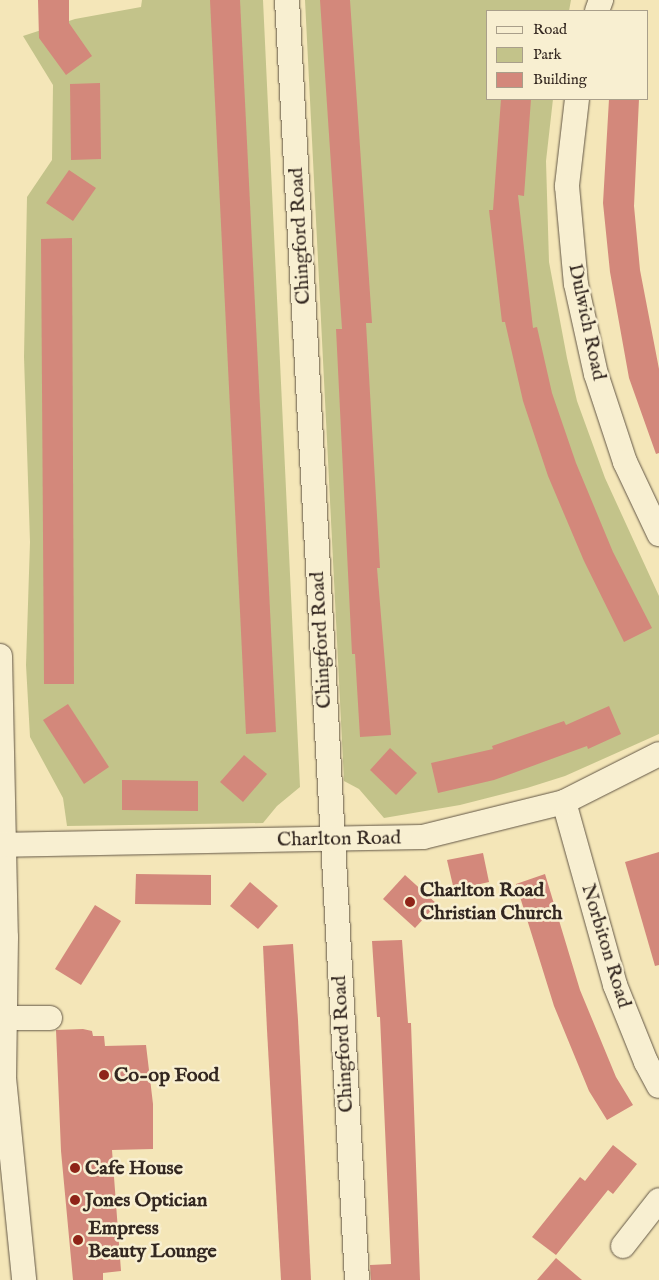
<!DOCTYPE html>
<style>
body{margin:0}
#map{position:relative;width:659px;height:1280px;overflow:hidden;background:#f4e6b8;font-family:"IM FELL English",serif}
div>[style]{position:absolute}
.green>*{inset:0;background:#c3c38a}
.building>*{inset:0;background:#d3887b}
.roads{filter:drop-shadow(0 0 1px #635746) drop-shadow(0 0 1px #635746)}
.minor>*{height:24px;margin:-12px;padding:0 12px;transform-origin:12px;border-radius:12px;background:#f8efd1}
.dots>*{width:14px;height:14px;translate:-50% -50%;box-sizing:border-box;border:2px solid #f8efd1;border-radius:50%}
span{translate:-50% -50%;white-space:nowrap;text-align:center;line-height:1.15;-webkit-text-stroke:5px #f8efd1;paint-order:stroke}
.street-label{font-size:20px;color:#332720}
.poi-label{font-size:20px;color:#332720;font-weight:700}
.left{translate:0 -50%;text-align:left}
.legend{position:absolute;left:486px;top:10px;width:162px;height:90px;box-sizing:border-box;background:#f8efd1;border:1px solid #a99f8a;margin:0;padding:6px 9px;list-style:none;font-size:15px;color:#332720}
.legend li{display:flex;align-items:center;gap:10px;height:25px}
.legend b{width:25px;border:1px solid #a99f8a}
</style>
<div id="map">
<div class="green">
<div style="clip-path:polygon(142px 0,263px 0,300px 787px,277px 806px,263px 823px,67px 826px,63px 798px,30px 737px,26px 665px,30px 542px,24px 357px,27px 197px,52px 160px,53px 85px,23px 36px,75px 19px,141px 7px)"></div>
<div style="clip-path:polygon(305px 0,571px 0,569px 11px,488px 11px,488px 99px,553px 99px,546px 161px,549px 262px,567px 358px,577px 401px,605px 478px,659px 596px,659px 734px,565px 776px,527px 788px,460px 805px,384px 818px,359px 789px,344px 781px)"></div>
</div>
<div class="building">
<div style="clip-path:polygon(38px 0,69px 0,69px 23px,92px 56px,66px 75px,39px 38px)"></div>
<div style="clip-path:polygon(210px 0,240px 0,276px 732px,246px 734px)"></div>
<div style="clip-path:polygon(320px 0,350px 0,372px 323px,366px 323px,380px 568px,377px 568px,391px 735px,360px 737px,355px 654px,352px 654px,336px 329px,342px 329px)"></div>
<div style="clip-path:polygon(100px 83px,101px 159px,71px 160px,70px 84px)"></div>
<div style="clip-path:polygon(501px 99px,531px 99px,524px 196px,518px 195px,533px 328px,537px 327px,552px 393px,576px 463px,613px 552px,652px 628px,624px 642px,584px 561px,548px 476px,523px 401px,505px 322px,502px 322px,489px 210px,493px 210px)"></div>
<div style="clip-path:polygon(609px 99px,639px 99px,634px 206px,640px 270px,659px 369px,659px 453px,656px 454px,629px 378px,610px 272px,603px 203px)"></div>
<div style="clip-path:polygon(69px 170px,96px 188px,73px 221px,46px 203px)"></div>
<div style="clip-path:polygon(72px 238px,74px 684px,44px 684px,41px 239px)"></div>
<div style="clip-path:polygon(68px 704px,109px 767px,84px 784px,43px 720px)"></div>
<div style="clip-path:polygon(609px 706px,621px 734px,588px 749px,587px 746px,494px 780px,438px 793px,431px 763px,493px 749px,492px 746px,564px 721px,566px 725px)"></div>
<div style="clip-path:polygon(390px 748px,417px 773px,396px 795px,370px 770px)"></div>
<div style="clip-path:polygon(244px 755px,267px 774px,243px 802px,220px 782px)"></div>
<div style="clip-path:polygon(122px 780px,198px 781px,198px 811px,122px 810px)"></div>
<div style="clip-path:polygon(659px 852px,659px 965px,655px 966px,625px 862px)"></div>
<div style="clip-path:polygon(483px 853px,489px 882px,454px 890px,447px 860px)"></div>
<div style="clip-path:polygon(136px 874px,211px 875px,211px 905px,135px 904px)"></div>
<div style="clip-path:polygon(545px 874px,580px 990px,616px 1077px,633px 1105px,607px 1120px,589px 1091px,554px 1006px,516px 884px)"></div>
<div style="clip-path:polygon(405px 875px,437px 904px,415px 928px,383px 899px)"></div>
<div style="clip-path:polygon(250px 882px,278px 906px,258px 929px,230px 906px)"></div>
<div style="clip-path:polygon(95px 905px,121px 921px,81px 985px,55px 969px)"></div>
<div style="clip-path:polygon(402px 940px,408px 1023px,411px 1023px,420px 1280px,371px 1280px,370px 1265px,391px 1264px,380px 1017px,377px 1017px,372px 941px)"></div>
<div style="clip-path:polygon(293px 944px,298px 1020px,311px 1280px,281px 1280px,267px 1030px,263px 946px)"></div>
<div style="clip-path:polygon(83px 1029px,92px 1031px,93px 1036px,104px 1036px,105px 1046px,146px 1045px,153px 1104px,153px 1149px,112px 1150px,121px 1271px,103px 1273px,103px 1280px,73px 1280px,61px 1151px,56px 1030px)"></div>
<div style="clip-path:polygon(613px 1145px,637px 1164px,613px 1194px,608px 1190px,556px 1255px,532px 1237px,580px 1177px,585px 1181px)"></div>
<div style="clip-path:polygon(556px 1258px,582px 1280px,537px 1280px)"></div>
</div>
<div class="roads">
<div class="minor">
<div style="left:287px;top:0;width:1282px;rotate:86.87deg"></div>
<div style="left:597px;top:11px;width:12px;rotate:-70deg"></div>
<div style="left:577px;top:99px;width:88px;rotate:96.6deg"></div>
<div style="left:567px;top:186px;width:98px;rotate:84.8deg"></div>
<div style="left:576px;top:284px;width:92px;rotate:77.5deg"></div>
<div style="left:596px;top:374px;width:93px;rotate:71.8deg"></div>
<div style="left:625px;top:462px;width:80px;rotate:64.7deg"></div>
<div style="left:0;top:656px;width:281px;rotate:88.8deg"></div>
<div style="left:6px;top:937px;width:141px;rotate:90.8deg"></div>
<div style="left:4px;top:1078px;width:203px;rotate:84.3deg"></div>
<div style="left:564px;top:802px;width:190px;rotate:74.4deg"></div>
<div style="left:615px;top:985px;width:83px;rotate:68.1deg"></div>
<div style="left:646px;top:1062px;width:27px;rotate:62deg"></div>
<div style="left:0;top:845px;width:423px;rotate:-1.1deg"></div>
<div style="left:423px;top:837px;width:145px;rotate:-13.9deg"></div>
<div style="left:564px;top:802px;width:106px;rotate:-26.8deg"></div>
<div style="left:6px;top:1018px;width:44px"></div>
<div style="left:623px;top:1246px;width:58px;rotate:-52deg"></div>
</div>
</div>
<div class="dots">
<div style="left:410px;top:902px;background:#8f2418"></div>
<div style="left:104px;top:1075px;background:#8f2418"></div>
<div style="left:75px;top:1168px;background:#8f2418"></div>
<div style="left:75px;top:1200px;background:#8f2418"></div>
<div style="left:78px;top:1240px;background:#8f2418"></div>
</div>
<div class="street-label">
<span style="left:300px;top:236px;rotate:-93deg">Chingford Road</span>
<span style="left:587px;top:322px;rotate:78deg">Dulwich Road</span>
<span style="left:321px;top:640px;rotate:-93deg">Chingford Road</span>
<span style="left:339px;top:839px;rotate:-1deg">Charlton Road</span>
<span style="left:606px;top:946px;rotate:73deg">Norbiton Road</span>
<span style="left:343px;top:1044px;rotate:-93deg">Chingford Road</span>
</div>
<div class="poi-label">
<span class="left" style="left:420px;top:902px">Charlton Road<br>Christian Church</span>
<span class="left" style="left:114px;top:1075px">Co-op Food</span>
<span class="left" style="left:85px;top:1168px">Cafe House</span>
<span class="left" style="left:85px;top:1200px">Jones Optician</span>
<span class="left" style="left:88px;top:1240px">Empress<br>Beauty Lounge</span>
</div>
<ul class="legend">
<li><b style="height:6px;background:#f8efd1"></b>Road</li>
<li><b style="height:14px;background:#c3c38a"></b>Park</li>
<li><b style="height:14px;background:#d3887b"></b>Building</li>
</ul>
</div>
